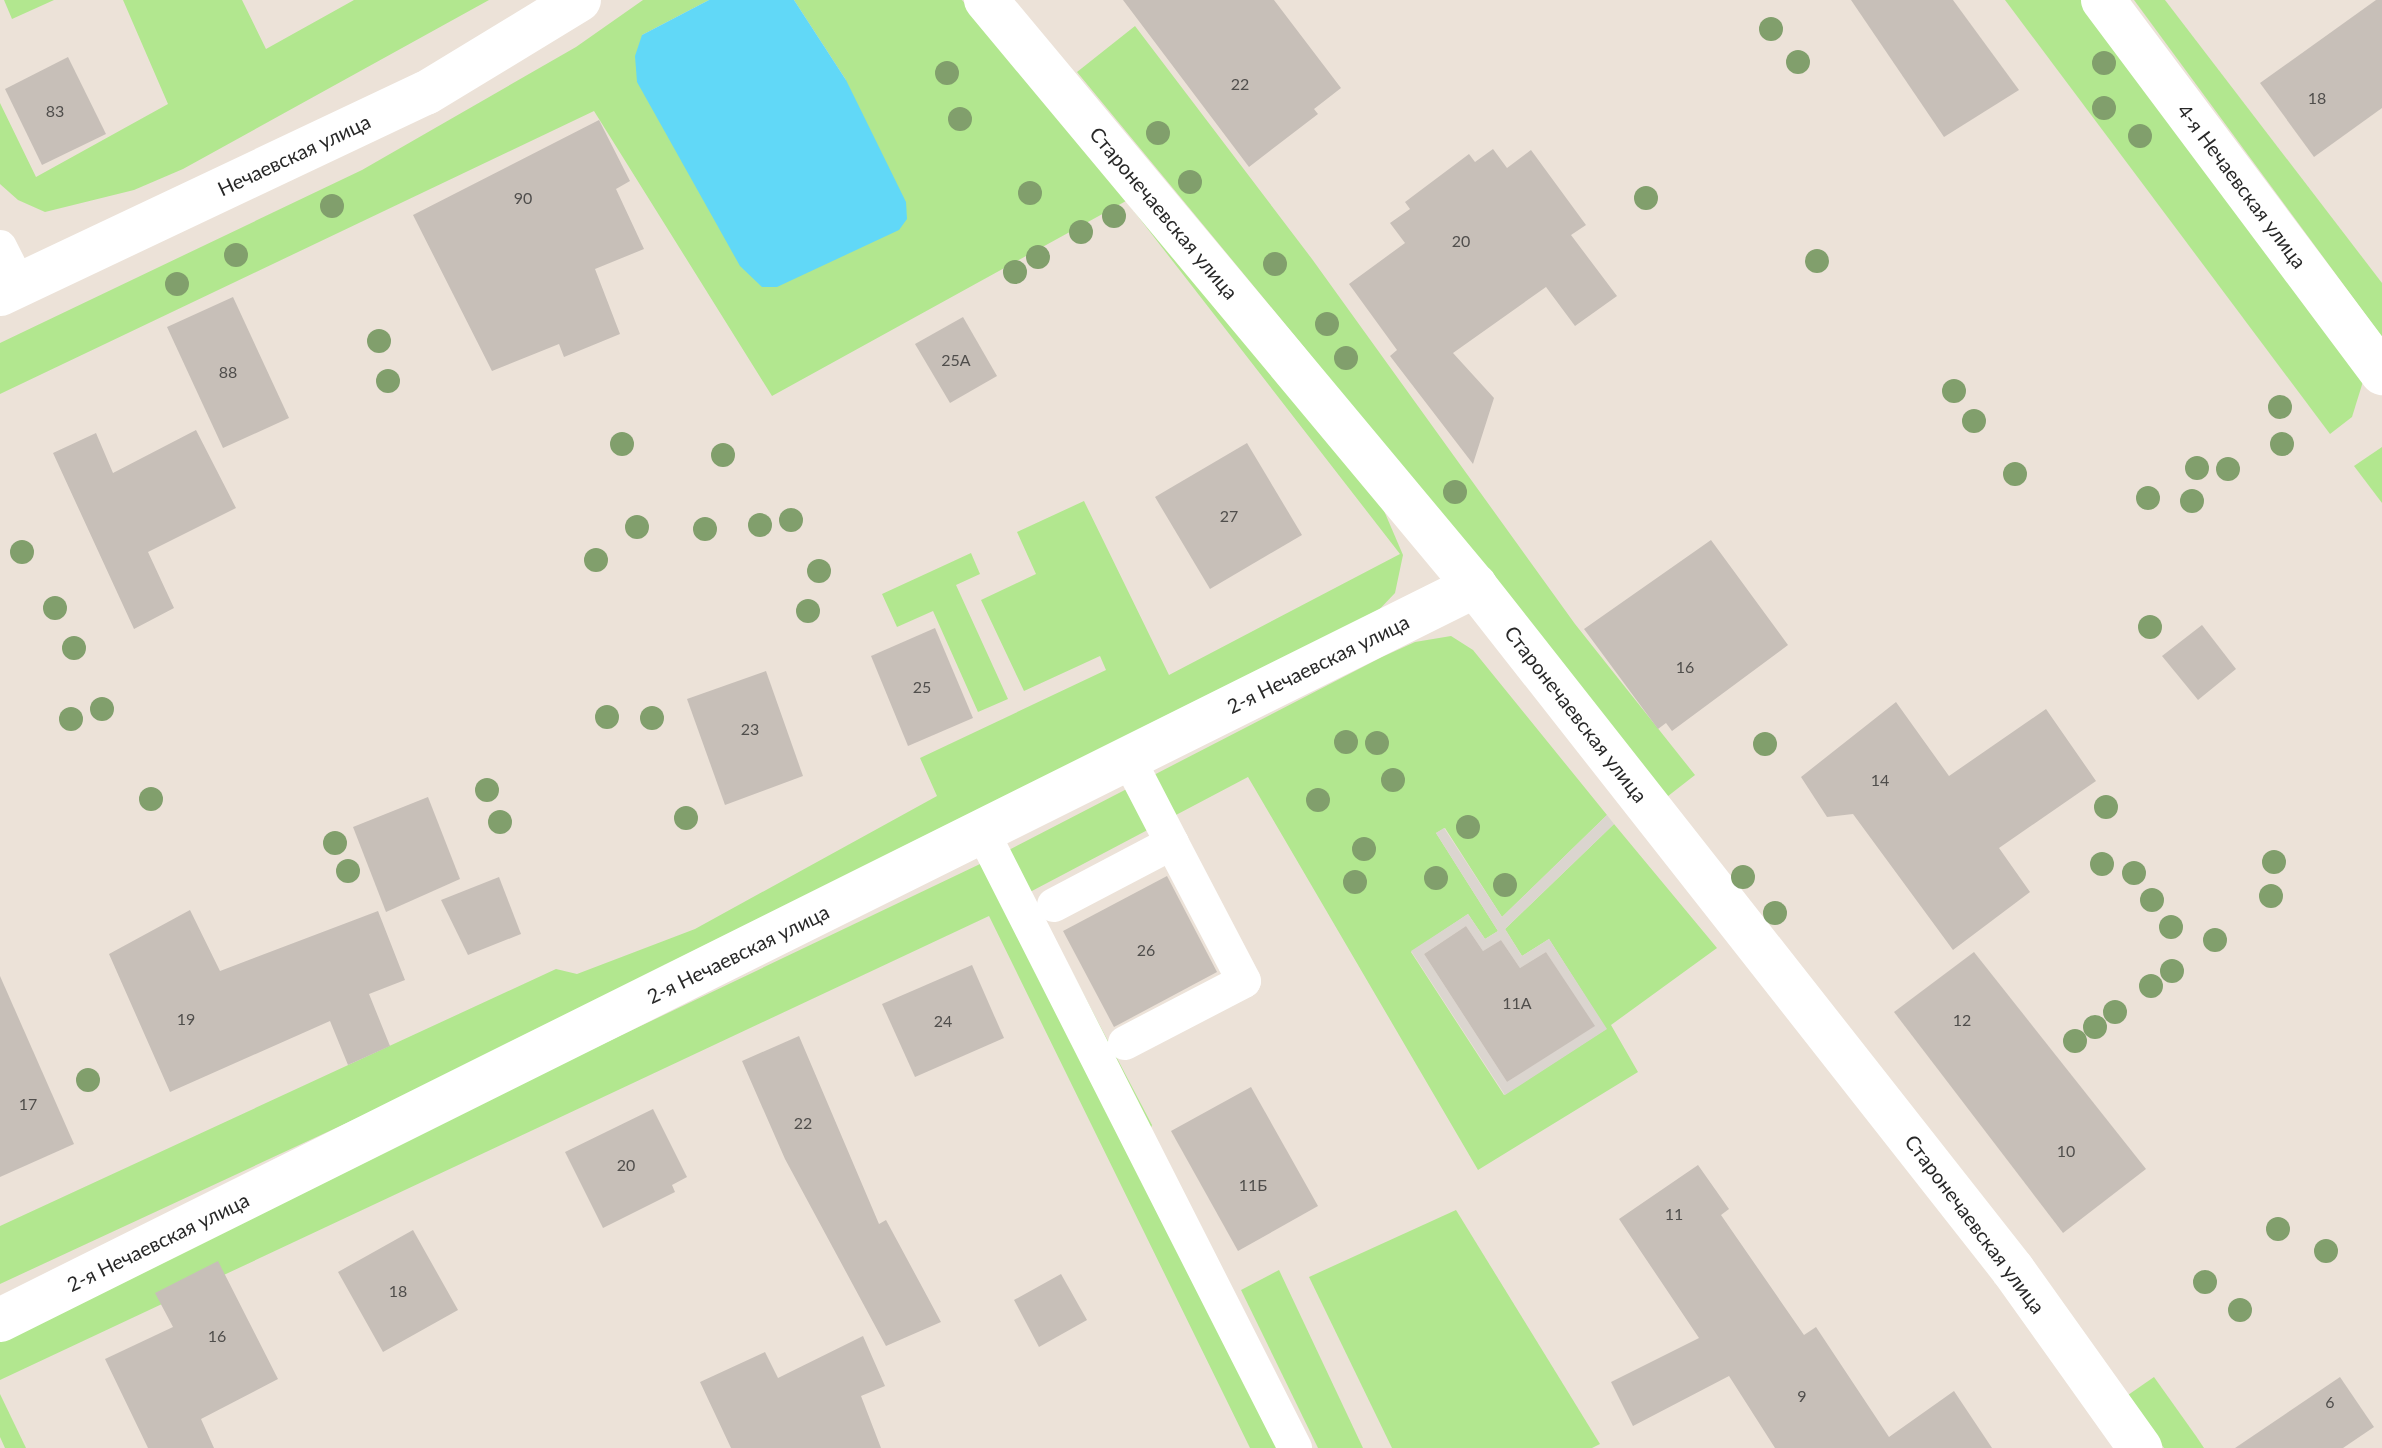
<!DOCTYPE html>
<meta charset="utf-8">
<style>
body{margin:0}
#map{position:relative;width:2382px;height:1448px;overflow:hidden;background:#ece2d8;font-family:Lato,sans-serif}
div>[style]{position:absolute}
.green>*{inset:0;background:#b2e78f}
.plaza>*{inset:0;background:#dbd5cf}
.water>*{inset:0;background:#61d8f7}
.building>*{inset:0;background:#c7bfb8}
.service>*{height:34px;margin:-17px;padding:0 17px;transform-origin:17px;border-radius:17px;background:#fff}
.minor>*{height:44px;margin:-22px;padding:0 22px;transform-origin:22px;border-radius:22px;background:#fff}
.tertiary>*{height:44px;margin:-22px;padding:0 22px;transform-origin:22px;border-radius:22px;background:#fff}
.trees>*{width:24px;height:24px;margin:-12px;border-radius:50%;background:#819f6c}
span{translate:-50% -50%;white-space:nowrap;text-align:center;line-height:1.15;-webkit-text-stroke:8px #fff;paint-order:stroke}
.number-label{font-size:16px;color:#504e4c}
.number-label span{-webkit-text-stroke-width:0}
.street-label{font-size:20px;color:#282828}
</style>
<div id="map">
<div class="green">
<div style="clip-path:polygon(4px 0,54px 0,12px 19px)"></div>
<div style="clip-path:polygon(123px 0,242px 0,266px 49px,354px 0,489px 0,183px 169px,134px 190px,45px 212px,18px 200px,0 184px,0 103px,36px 177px,168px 104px)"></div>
<div style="clip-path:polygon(643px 0,709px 0,642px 35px,846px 80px,794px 0,962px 0,1382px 506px,1403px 555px,1395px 593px,1375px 614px,687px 965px,0 1284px,0 1226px,556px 969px,577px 974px,695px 929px,937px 796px,920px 758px,1106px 670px,1100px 656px,1024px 691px,981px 600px,1036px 574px,1017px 532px,1084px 501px,1169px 675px,1400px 554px,1126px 201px,772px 396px,594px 111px,0 394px,0 343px,362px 170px,576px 47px)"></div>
<div style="clip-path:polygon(2005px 0,2085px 0,2365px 375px,2352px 417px,2330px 434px)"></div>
<div style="clip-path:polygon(2134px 0,2165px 0,2382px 283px,2382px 337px)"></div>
<div style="clip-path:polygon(1135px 26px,1312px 259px,1575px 624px,1695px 775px,1663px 800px,1304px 347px,1077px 72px)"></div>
<div style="clip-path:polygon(2382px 447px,2382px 503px,2354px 466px)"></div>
<div style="clip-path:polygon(971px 553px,980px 574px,956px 585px,1008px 699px,978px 712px,933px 611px,897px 627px,882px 594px)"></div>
<div style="clip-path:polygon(1451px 636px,1473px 650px,1607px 815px,1502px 917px,1445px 828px,1436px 833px,1498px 931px,1485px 939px,1468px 914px,1411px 952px,1504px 1095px,1606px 1029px,1549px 939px,1522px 956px,1505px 929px,1614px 824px,1717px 948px,1611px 1025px,1638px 1072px,1478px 1170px,1248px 777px,1030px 892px,1152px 1125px,1137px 1166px,1279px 1448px,1250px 1448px,989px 916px,0 1380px,0 1340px,427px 1128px,1001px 854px,1382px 657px,1415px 642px)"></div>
<div style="clip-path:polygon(1456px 1210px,1600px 1444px,1592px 1448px,1392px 1448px,1309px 1277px)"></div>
<div style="clip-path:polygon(1279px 1270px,1363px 1448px,1318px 1448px,1241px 1290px)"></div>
<div style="clip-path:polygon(2154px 1377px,2196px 1436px,2204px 1448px,2164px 1448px,2128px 1395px)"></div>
<div style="clip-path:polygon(0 1394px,26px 1448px,5px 1448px,0 1437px)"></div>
</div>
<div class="plaza">
<div style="clip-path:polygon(evenodd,1607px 815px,1614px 824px,1505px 929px,1522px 956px,1549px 939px,1607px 1029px,1505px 1095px,1411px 951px,1468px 914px,1485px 939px,1498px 931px,1436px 833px,1444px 828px,1502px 917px,1607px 815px,1466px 926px,1483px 951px,1501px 940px,1520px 968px,1546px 952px,1594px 1026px,1507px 1082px,1424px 954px,1466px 926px)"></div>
</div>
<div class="water">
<div style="clip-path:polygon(709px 0,794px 0,846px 80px,906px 202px,907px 219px,899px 230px,777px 287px,762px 287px,740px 266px,637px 82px,635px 56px,642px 35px)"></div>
</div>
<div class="building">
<div style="clip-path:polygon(1123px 0,1274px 0,1341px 88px,1314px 109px,1318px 114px,1249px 167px)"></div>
<div style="clip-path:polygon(1851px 0,1953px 0,2019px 90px,1944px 137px)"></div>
<div style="clip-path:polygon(2376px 0,2382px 0,2382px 108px,2314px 157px,2260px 83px)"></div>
<div style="clip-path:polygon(68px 57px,106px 134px,42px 165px,5px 89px)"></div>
<div style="clip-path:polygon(599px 120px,630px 181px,616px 189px,644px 249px,595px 269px,620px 334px,564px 357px,559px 344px,492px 371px,413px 215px)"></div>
<div style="clip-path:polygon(1493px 149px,1507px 168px,1531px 150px,1586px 225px,1571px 235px,1617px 296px,1575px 326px,1546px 287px,1453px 353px,1494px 398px,1473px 464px,1390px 356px,1397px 350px,1349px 284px,1405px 243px,1390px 223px,1410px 209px,1405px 202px,1469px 154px,1475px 162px)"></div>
<div style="clip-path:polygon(233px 297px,289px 418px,223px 448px,167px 327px)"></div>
<div style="clip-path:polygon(963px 317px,997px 376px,950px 403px,915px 344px)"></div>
<div style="clip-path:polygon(196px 430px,236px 508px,148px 552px,174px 608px,134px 629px,53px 453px,96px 433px,113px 473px)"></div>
<div style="clip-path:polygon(1247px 443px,1302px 535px,1210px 589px,1155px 497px)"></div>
<div style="clip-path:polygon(1711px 540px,1788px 645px,1672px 731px,1666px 723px,1658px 729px,1584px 629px)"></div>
<div style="clip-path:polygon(2202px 625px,2236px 669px,2198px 700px,2162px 656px)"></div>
<div style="clip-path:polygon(935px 628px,973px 718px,908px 746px,871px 656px)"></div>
<div style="clip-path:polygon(766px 671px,803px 776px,725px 805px,687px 699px)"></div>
<div style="clip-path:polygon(1896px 702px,1949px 776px,2046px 709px,2096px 781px,1999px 848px,2030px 892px,1953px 950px,1853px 814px,1827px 817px,1801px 777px)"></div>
<div style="clip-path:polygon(428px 797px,460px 879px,386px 912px,353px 827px)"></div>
<div style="clip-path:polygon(1167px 876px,1217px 972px,1114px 1027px,1063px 931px)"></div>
<div style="clip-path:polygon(499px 877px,521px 934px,468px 955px,441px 900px)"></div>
<div style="clip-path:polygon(190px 910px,220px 971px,378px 911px,405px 980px,369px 994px,390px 1046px,348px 1065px,330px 1021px,170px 1092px,109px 954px)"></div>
<div style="clip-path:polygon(1466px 926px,1483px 951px,1501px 940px,1520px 968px,1546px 952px,1595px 1026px,1507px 1082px,1424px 954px)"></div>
<div style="clip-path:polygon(1974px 952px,2146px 1169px,2063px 1233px,1894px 1012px)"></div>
<div style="clip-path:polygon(972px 965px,1004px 1038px,915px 1077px,882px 1004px)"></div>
<div style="clip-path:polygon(0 976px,74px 1144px,0 1177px)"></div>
<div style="clip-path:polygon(799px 1036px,879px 1224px,886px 1220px,941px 1322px,886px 1346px,785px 1159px,742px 1061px)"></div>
<div style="clip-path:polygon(1251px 1087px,1318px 1206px,1238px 1251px,1171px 1131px)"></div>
<div style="clip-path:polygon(653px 1109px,687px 1177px,672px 1185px,675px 1192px,603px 1228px,565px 1152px)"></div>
<div style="clip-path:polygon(1698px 1165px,1729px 1209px,1721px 1215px,1804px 1335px,1816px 1327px,1889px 1437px,1954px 1391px,1992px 1448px,1775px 1448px,1729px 1376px,1633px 1426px,1611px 1382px,1699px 1338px,1619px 1219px)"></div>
<div style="clip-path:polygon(413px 1230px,458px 1310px,383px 1352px,338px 1272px)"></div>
<div style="clip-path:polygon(218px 1261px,278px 1379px,201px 1419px,214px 1448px,148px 1448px,105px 1359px,173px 1327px,155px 1293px)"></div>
<div style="clip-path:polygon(1061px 1274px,1087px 1320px,1039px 1347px,1014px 1300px)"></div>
<div style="clip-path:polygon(863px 1336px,885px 1386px,861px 1396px,881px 1448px,731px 1448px,700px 1382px,765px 1352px,778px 1378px)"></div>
<div style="clip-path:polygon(2340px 1377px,2374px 1427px,2343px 1448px,2235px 1448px)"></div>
</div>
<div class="service">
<div style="left:0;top:247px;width:42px;rotate:63.4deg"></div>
<div style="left:982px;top:831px;width:692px;rotate:63.1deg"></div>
<div style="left:1054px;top:905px;width:133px;rotate:-27.7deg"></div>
<div style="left:1172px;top:843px;width:96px;rotate:-117.4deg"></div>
<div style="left:1125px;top:1043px;width:134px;rotate:-27.5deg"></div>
<div style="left:1244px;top:981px;width:156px;rotate:-117.6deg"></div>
</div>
<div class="minor">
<div style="left:986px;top:0;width:763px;rotate:50.16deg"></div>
<div style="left:1475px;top:586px;width:870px;rotate:51.81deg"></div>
<div style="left:2013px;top:1270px;width:219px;rotate:54.5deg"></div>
<div style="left:2103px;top:0;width:466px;rotate:53.2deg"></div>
<div style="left:0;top:1320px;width:1648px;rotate:-26.46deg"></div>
</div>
<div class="tertiary">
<div style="left:0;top:294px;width:471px;rotate:-25.3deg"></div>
<div style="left:426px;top:93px;width:179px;rotate:-31.3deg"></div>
</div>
<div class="trees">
<div style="left:1771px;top:29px"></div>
<div style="left:1798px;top:62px"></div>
<div style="left:2104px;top:63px"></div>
<div style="left:947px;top:73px"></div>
<div style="left:2104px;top:108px"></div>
<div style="left:960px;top:119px"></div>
<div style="left:1158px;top:133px"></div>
<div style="left:2140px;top:136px"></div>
<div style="left:1190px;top:182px"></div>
<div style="left:1030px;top:193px"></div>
<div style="left:1646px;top:198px"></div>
<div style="left:332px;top:206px"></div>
<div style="left:1114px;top:216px"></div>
<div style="left:1081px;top:232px"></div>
<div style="left:236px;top:255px"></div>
<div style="left:1038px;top:257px"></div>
<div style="left:1817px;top:261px"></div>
<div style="left:1275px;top:264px"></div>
<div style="left:1015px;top:272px"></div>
<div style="left:177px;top:284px"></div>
<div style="left:1327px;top:324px"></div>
<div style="left:379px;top:341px"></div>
<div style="left:1346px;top:358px"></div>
<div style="left:388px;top:381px"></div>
<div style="left:1954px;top:391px"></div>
<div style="left:2280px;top:407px"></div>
<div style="left:1974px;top:421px"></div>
<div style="left:622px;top:444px"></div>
<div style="left:2282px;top:444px"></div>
<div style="left:723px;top:455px"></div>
<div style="left:2197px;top:468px"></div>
<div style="left:2228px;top:469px"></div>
<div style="left:2015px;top:474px"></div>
<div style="left:1455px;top:492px"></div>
<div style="left:2148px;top:498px"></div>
<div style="left:2192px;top:501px"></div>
<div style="left:791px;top:520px"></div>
<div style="left:760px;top:525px"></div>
<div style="left:637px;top:527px"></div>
<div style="left:705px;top:529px"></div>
<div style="left:22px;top:552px"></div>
<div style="left:596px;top:560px"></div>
<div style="left:819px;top:571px"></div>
<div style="left:55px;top:608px"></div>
<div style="left:808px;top:611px"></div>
<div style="left:2150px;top:627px"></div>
<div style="left:74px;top:648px"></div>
<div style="left:102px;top:709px"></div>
<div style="left:607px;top:717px"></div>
<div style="left:652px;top:718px"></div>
<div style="left:71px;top:719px"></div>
<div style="left:1346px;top:742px"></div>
<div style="left:1377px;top:743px"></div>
<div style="left:1765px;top:744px"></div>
<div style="left:1393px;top:780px"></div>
<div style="left:487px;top:790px"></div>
<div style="left:151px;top:799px"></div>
<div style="left:1318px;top:800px"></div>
<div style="left:2106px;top:807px"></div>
<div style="left:686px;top:818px"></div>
<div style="left:500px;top:822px"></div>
<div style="left:1468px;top:827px"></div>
<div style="left:335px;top:843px"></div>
<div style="left:1364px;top:849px"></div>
<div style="left:2274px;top:862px"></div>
<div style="left:2102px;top:864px"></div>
<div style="left:348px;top:871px"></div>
<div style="left:2134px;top:873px"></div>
<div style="left:1743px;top:877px"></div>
<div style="left:1436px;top:878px"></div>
<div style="left:1355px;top:882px"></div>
<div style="left:1505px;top:885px"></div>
<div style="left:2271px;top:896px"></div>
<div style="left:2152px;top:900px"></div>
<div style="left:1775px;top:913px"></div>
<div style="left:2171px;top:927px"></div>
<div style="left:2215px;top:940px"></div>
<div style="left:2172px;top:971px"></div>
<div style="left:2151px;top:986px"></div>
<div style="left:2115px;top:1012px"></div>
<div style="left:2095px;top:1027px"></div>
<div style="left:2075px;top:1041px"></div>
<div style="left:88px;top:1080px"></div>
<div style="left:2278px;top:1229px"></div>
<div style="left:2326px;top:1251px"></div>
<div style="left:2205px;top:1282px"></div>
<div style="left:2240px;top:1310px"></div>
</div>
<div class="number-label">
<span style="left:1240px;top:84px">22</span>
<span style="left:2317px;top:98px">18</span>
<span style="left:55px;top:111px">83</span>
<span style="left:523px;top:198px">90</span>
<span style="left:1461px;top:241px">20</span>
<span style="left:956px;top:360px">25А</span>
<span style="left:228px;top:372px">88</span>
<span style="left:1229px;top:516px">27</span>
<span style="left:1685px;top:667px">16</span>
<span style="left:922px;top:687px">25</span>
<span style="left:750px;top:729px">23</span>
<span style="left:1880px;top:780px">14</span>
<span style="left:1146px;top:950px">26</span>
<span style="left:1517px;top:1003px">11А</span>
<span style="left:186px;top:1019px">19</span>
<span style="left:1962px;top:1020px">12</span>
<span style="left:943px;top:1021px">24</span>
<span style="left:28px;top:1104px">17</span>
<span style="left:803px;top:1123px">22</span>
<span style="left:2066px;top:1151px">10</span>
<span style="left:626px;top:1165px">20</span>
<span style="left:1253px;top:1185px">11Б</span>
<span style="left:1674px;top:1214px">11</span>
<span style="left:398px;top:1291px">18</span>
<span style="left:217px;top:1336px">16</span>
<span style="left:1802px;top:1396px">9</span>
<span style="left:2330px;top:1402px">6</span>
</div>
<div class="street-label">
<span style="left:294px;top:155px;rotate:-25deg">Нечаевская улица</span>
<span style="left:2242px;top:186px;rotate:53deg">4-я Нечаевская улица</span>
<span style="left:1164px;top:213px;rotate:50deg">Старонечаевская улица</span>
<span style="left:1318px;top:664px;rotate:-26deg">2-я Нечаевская улица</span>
<span style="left:1576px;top:714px;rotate:52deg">Старонечаевская улица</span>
<span style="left:738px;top:954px;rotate:-26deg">2-я Нечаевская улица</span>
<span style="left:1975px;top:1224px;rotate:53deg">Старонечаевская улица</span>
<span style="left:158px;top:1242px;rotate:-26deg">2-я Нечаевская улица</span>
</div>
</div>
